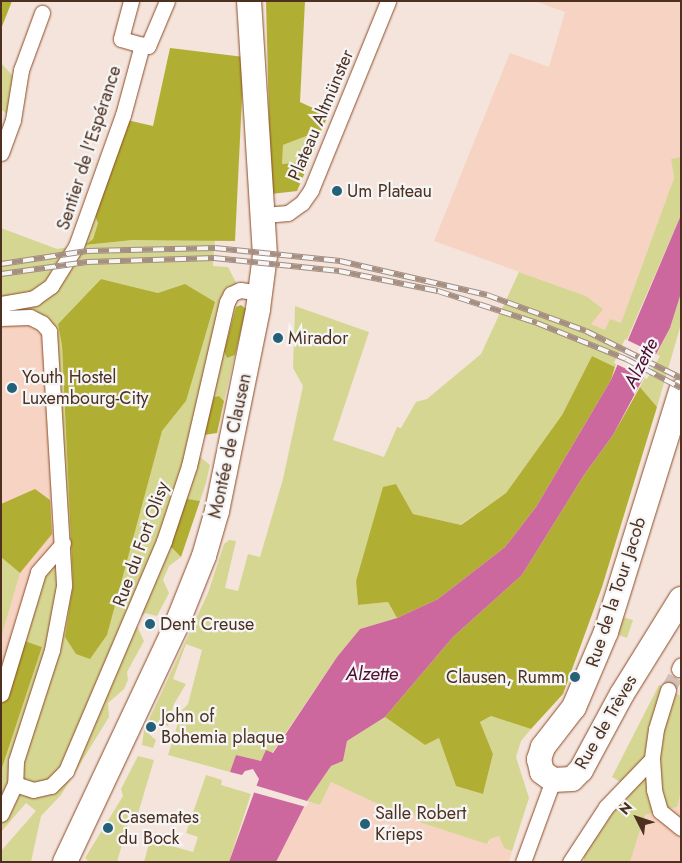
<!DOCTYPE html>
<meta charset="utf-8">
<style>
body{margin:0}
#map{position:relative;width:682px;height:863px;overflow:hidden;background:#f4e4dc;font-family:Jost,sans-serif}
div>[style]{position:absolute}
.built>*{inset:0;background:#f6d3c2}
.green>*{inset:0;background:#d6d693}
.forest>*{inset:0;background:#b1af33}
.water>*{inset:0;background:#cc689e}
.pier>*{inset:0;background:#f4e4dc}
.minor-tunnel>*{height:15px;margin-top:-7.5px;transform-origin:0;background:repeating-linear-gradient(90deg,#d3c0b6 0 15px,transparent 0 23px)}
.roads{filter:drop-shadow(0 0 1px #8c4a25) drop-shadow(0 0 1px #8c4a25)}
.minor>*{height:15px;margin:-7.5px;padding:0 7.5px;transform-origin:7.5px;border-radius:7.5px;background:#fff}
.primary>*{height:24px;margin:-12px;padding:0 12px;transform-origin:12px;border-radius:12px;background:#fff}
.rail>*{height:5.5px;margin-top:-2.75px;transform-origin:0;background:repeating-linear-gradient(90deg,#f5f5f5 0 11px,#a58e82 0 22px);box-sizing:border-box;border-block:1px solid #a58e82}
.dots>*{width:14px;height:14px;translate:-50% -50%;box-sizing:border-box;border:2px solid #f5f5f5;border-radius:50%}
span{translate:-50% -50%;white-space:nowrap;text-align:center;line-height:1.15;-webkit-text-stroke:4.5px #f5f5f5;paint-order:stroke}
.street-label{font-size:18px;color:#4e3020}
.poi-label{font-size:18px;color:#4e3020}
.left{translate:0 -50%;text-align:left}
.right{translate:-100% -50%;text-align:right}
.water-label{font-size:19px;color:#4d0e35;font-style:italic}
.frame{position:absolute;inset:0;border:2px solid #4e3020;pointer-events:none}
.north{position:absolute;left:612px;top:793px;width:50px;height:50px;-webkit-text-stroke:4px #f5f5f5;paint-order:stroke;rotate:311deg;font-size:14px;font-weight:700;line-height:20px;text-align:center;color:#4e3020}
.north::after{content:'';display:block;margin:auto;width:18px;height:22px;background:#4e3020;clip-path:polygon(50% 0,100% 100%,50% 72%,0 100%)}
</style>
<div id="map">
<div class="built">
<div style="clip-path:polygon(535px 1px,681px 1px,681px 157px,671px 159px,674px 178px,621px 323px,605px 330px,590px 324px,603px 309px,586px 296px,434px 241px,510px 53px,549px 67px,565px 12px)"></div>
<div style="clip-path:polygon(1px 304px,42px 323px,63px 543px,1px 694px)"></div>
<div style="clip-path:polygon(331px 782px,391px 809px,397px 807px,414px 813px,488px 844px,490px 839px,499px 836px,504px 848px,512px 851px,509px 862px,276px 862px,307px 801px,320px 805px)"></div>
<div style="clip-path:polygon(681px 791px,681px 862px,630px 862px,645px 815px,677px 807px)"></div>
</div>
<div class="green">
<div style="clip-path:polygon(1px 63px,13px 76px,13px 120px,1px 109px)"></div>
<div style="clip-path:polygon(evenodd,127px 120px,95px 216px,98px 223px,93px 239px,86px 245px,133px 240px,215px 240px,213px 266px,228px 267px,240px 290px,224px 351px,227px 358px,235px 355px,224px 401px,219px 396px,214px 397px,199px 456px,210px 465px,206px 483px,200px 501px,187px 500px,170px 546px,181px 557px,169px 566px,163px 580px,169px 593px,157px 616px,145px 613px,139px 618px,137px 626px,144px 641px,127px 672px,128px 680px,124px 689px,108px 703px,109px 717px,61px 795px,41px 816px,31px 862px,1px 862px,1px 851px,36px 811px,26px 803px,1px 832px,1px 771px,42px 647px,19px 639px,38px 572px,63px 543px,49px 331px,8px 318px,1px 304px,1px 228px,57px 249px,76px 246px,127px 120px,101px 279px,158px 293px,186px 401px,162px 431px,66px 637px,73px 585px,62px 346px,58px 324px,101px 279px)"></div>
<div style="clip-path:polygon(322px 130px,310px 161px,281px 164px,283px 145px)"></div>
<div style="clip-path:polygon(681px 157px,681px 215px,615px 367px,592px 356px,562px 415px,506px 493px,460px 525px,413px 514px,396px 484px,356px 581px,358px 605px,388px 602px,397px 618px,360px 629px,337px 657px,272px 753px,261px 761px,236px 755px,230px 772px,168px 755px,182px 710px,188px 704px,202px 650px,186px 644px,173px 679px,186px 684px,174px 704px,168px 726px,155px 722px,149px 734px,156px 740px,153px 748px,142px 745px,144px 730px,208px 593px,224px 544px,229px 540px,236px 541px,225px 588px,238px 591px,248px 554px,260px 557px,283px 479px,303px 386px,293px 368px,295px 306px,369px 332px,333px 440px,384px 457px,397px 427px,401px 428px,416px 402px,427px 399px,481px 354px,519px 272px,586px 296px,603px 309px,591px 324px,605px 330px,610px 319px,621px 323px,674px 178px,671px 159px)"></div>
<div style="clip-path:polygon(681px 293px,681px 324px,657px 407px,640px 387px,670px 328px)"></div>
<div style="clip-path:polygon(1px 557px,20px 573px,1px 637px)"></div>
<div style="clip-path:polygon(622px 617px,633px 620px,627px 638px,616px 634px)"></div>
<div style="clip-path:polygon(659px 685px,681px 696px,681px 791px,677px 807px,645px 815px,630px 862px,584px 862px,584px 838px,624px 784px,612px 777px)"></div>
<div style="clip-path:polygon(491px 716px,531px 729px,521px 741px,516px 757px,529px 798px,512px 851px,504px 848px,499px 836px,490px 839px,487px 844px,416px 821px,414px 813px,397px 807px,391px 810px,331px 782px,320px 805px,307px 801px,331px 766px,343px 761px,347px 741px,385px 717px,425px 745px,439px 738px,456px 785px,483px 794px,493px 754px,480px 722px)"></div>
<div style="clip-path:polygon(138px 756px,154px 760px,137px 817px,128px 823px,117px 862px,89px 862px,85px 858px,123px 796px,121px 789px)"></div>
<div style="clip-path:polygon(206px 775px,222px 780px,221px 785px,251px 794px,229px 862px,144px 862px,150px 840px,193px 852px,198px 837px,186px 833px)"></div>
</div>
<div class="forest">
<div style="clip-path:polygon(1px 1px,12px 1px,1px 29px)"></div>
<div style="clip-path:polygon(266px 1px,305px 1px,300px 102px,328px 115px,322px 130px,283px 145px,282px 164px,310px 161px,297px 191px,271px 194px)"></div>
<div style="clip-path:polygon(170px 48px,244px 57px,235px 241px,133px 240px,85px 245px,93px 239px,98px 223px,95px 216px,127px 120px,153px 126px)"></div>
<div style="clip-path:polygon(101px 279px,158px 293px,185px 284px,215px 302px,186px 401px,162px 431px,107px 635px,90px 659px,76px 654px,65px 637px,73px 585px,62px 346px,58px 324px)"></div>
<div style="clip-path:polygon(241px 305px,246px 309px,235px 355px,227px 358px,224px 351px,236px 307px)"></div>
<div style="clip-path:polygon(592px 356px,615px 367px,611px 380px,536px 507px,505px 547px,438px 599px,397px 618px,388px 602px,358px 605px,356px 581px,383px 487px,396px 484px,413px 514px,461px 525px,506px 493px,562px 415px)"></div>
<div style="clip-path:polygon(640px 387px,657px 407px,602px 587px,563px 694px,531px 729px,491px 716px,480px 722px,493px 754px,483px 794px,456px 786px,439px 738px,425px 745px,385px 717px,453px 637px,522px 575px,584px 475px,613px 435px)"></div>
<div style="clip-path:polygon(219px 396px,224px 401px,217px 433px,204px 435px,214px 397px)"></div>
<div style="clip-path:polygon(35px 489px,50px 500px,52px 534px,20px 573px,1px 557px,1px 504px)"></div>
<div style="clip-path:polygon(187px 499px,200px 501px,181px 557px,170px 546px)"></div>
<div style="clip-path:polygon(19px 639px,42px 647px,1px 771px,1px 694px)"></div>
</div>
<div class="water">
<div style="clip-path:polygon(681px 215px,681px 293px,670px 328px,613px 435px,584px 475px,522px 575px,453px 637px,385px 717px,347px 741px,343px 761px,331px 766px,307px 801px,276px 862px,229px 862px,259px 779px,253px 769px,245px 771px,242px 775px,230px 772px,236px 755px,261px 761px,266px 750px,273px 753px,337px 657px,360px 629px,397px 618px,438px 599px,505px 547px,536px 507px,611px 380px)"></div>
</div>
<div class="pier">
<div style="clip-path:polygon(625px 339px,660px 356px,647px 379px,614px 363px)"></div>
<div style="clip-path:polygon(254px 785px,307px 801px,309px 802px,306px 807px,249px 791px)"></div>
</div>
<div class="minor-tunnel">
<div style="left:668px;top:690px;width:24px;rotate:-62deg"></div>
</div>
<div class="roads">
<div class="minor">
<div style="left:131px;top:1px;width:39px;rotate:105deg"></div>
<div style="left:121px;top:39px;width:22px;rotate:16deg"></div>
<div style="left:1px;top:153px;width:35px;rotate:-70deg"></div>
<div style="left:13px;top:120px;width:51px;rotate:-80.9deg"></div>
<div style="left:21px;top:70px;width:61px;rotate:-69.8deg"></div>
<div style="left:264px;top:215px;width:24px;rotate:-5deg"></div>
<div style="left:288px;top:213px;width:17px;rotate:-36deg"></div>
<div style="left:302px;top:203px;width:16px;rotate:-55deg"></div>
<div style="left:311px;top:190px;width:204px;rotate:-67.8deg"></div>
<div style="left:1px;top:304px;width:34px;rotate:-10deg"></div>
<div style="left:34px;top:298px;width:21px;rotate:-35deg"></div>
<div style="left:51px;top:286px;width:47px;rotate:-58deg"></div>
<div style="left:76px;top:246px;width:139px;rotate:-70.3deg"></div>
<div style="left:123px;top:115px;width:73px;rotate:-74.8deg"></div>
<div style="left:142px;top:45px;width:6px;rotate:9deg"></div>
<div style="left:148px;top:46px;width:49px;rotate:-67.1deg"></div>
<div style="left:1px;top:318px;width:29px;rotate:-2deg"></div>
<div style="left:30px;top:317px;width:13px;rotate:27deg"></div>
<div style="left:42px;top:323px;width:11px;rotate:49deg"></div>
<div style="left:49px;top:331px;width:255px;rotate:86.6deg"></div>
<div style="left:64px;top:586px;width:65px;rotate:100.6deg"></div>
<div style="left:52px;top:650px;width:117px;rotate:108deg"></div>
<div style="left:16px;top:761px;width:23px;rotate:92deg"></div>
<div style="left:15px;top:784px;width:33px;rotate:115deg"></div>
<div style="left:679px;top:669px;width:4px;rotate:-63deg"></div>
<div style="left:668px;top:690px;width:41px;rotate:107.1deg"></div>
<div style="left:656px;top:729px;width:30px;rotate:98deg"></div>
<div style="left:652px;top:759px;width:31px;rotate:86deg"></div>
<div style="left:654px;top:790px;width:22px;rotate:74deg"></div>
<div style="left:660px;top:811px;width:27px;rotate:39deg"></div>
<div style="left:1px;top:694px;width:127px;rotate:-73.1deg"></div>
<div style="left:38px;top:572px;width:38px;rotate:-49deg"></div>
<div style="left:15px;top:784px;width:19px;rotate:18deg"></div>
<div style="left:33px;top:790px;width:18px;rotate:-13deg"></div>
<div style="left:51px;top:786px;width:21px;rotate:-45deg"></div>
<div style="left:66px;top:771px;width:250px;rotate:-66.9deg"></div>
<div style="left:164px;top:541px;width:79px;rotate:-71.6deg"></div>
<div style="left:189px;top:466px;width:168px;rotate:-77deg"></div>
<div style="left:227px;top:302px;width:9px;rotate:-63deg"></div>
<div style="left:231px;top:294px;width:10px;rotate:-24deg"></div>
<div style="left:240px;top:290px;width:21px;rotate:8deg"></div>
<div style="left:523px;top:862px;width:87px;rotate:-69.9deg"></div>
<div style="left:570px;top:862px;width:66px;rotate:-56.8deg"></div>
<div style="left:606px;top:807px;width:66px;rotate:-46.2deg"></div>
</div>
<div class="primary">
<div style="left:681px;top:391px;width:252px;rotate:107.3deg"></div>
<div style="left:606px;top:632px;width:82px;rotate:113.1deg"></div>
<div style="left:574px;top:707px;width:51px;rotate:127.8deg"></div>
<div style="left:543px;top:747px;width:13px;rotate:108deg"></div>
<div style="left:539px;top:759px;width:13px;rotate:77deg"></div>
<div style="left:542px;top:772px;width:14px;rotate:36deg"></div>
<div style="left:553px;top:780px;width:19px;rotate:-3deg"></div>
<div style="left:572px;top:779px;width:13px;rotate:-45deg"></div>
<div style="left:581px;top:770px;width:86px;rotate:-61.7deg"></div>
<div style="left:622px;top:694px;width:112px;rotate:-58.2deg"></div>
<div style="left:65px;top:862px;width:261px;rotate:-64.8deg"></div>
<div style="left:176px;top:626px;width:75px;rotate:-68.2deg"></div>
<div style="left:204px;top:556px;width:47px;rotate:-73.9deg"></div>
<div style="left:217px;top:511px;width:206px;rotate:-78.5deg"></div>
<div style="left:258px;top:309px;width:54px;rotate:-82.6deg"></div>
<div style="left:265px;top:255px;width:255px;rotate:-93.6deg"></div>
</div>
</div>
<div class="rail">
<div style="left:1px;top:264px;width:87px;rotate:-8.6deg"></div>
<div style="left:87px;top:251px;width:128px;rotate:-1.3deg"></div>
<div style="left:215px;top:248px;width:126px;rotate:5.9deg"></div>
<div style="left:340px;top:261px;width:151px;rotate:13deg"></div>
<div style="left:487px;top:295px;width:105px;rotate:20deg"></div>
<div style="left:586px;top:331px;width:106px;rotate:26.3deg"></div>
<div style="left:1px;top:274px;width:87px;rotate:-7.9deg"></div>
<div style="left:87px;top:262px;width:127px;rotate:-1.8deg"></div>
<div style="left:214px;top:258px;width:126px;rotate:5.9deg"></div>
<div style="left:339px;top:271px;width:101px;rotate:11.4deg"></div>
<div style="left:438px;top:291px;width:104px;rotate:17.9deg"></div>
<div style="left:537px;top:323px;width:96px;rotate:22deg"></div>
<div style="left:626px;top:359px;width:62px;rotate:27.8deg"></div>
</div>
<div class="dots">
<div style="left:337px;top:191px;background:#246078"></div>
<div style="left:278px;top:338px;background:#246078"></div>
<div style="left:12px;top:388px;background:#246078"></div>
<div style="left:150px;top:624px;background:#246078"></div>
<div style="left:575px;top:677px;background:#246078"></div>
<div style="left:151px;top:727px;background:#246078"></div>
<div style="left:365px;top:824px;background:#246078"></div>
<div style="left:108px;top:828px;background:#246078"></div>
</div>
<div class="street-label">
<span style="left:321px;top:115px;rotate:-67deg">Plateau Altmünster</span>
<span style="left:89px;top:148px;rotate:-72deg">Sentier de l'Espérance</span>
<span style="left:230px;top:446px;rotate:-78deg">Montée de Clausen</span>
<span style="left:141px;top:544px;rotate:-70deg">Rue du Fort Olisy</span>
<span style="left:616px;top:592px;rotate:-72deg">Rue de la Tour Jacob</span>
<span style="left:606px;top:722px;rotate:-60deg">Rue de Trèves</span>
</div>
<div class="poi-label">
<span class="left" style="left:347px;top:191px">Um Plateau</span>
<span class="left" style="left:288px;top:338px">Mirador</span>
<span class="left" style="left:22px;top:388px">Youth Hostel<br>Luxembourg-City</span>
<span class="left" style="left:160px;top:624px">Dent Creuse</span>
<span class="right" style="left:565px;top:677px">Clausen, Rumm</span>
<span class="left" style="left:161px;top:727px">John of<br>Bohemia plaque</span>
<span class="left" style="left:375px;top:824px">Salle Robert<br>Krieps</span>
<span class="left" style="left:118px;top:828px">Casemates<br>du Bock</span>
</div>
<div class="water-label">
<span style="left:641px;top:363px;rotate:-63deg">Alzette</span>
<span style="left:372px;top:674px">Alzette</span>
</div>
<div class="frame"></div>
<div class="north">N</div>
</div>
